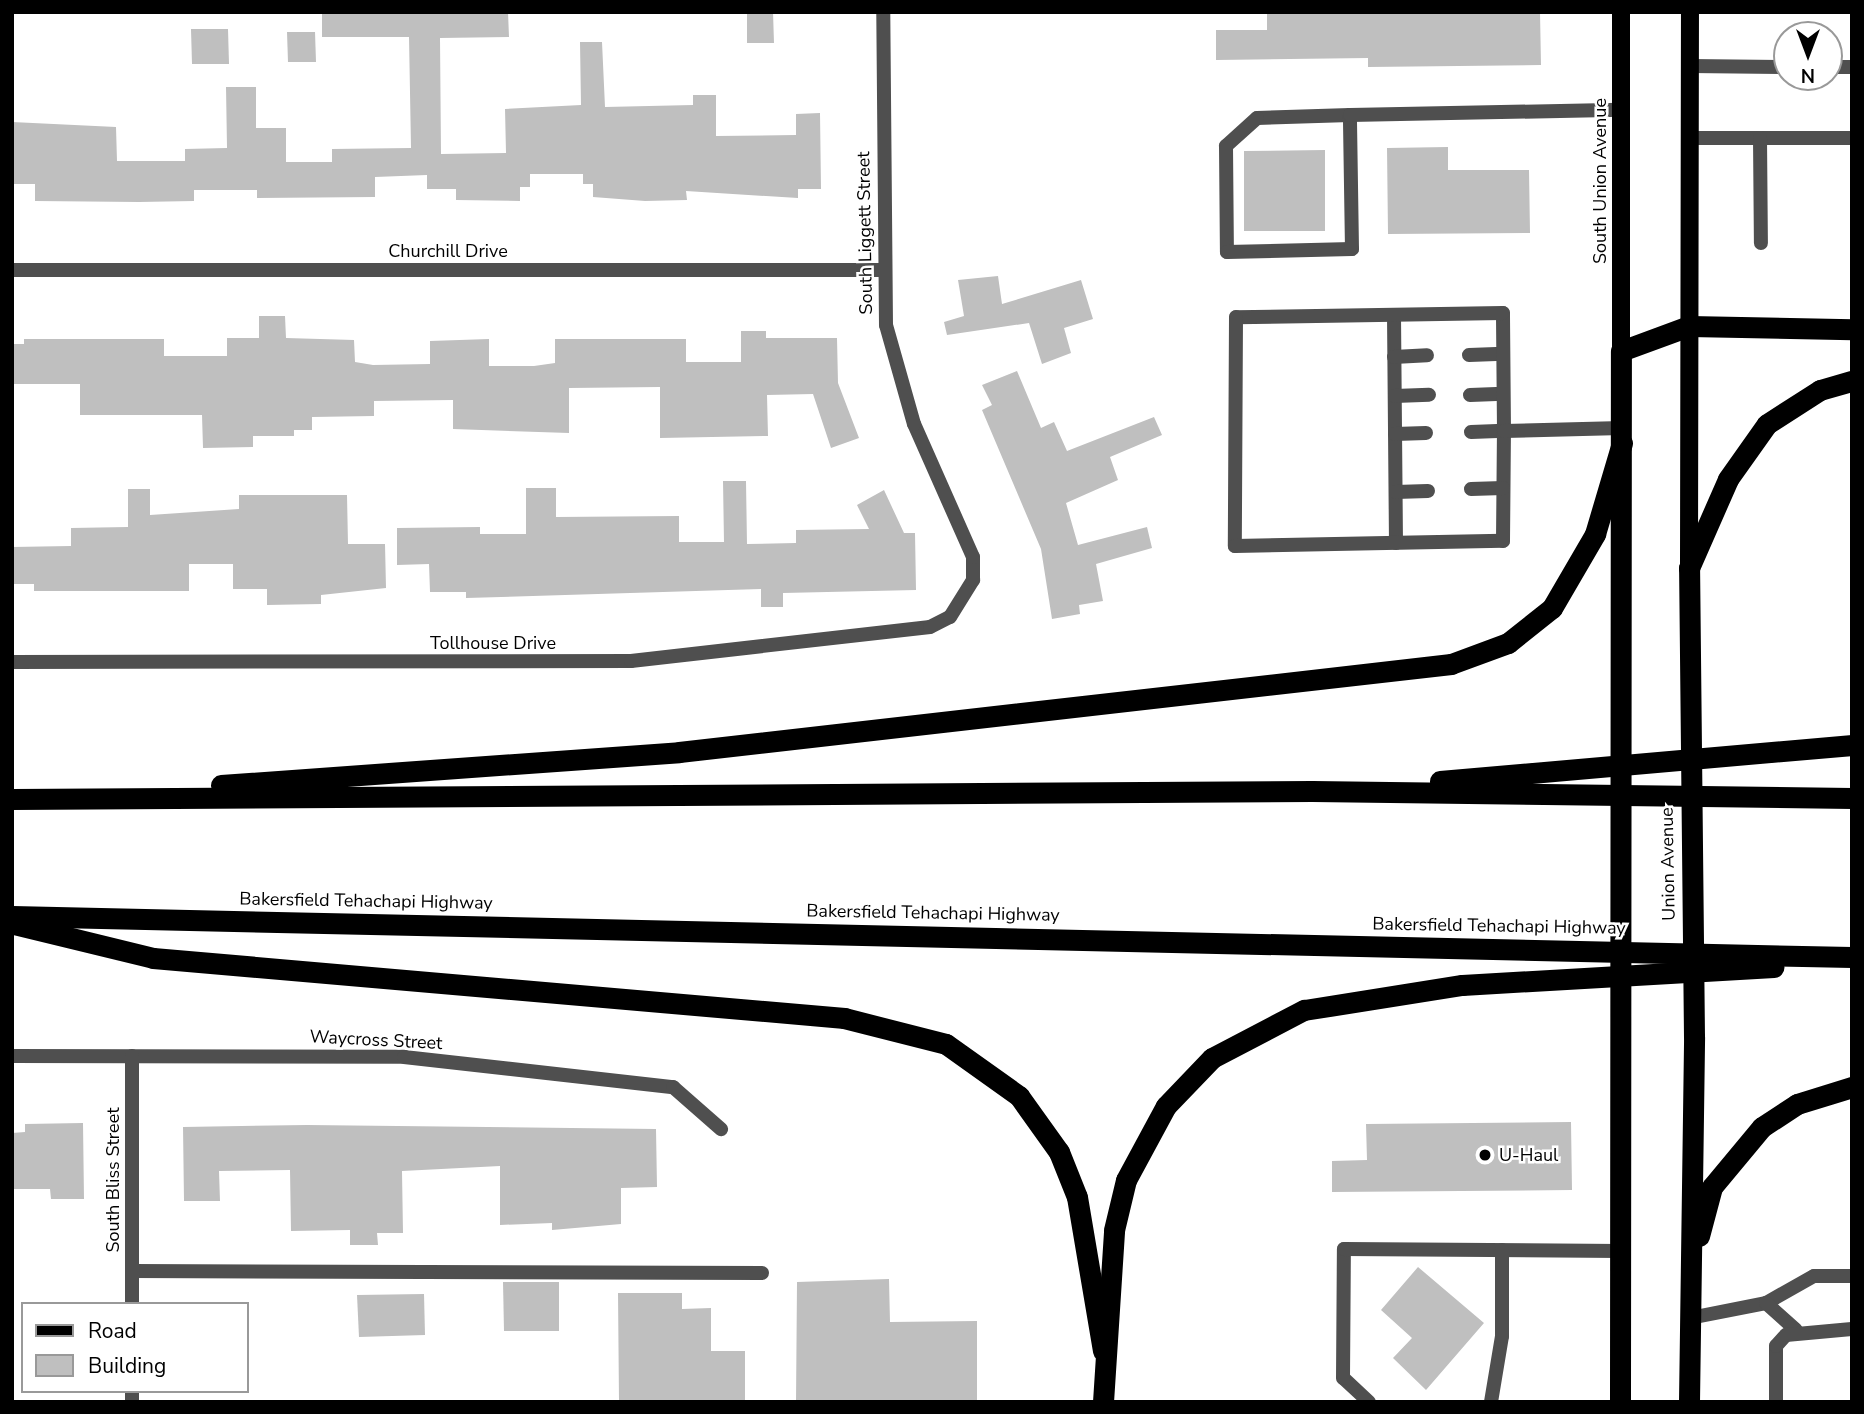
<!DOCTYPE html>
<style>
body{margin:0}
#map{position:relative;width:1864px;height:1414px;overflow:hidden;background:#fff;font-family:"Nunito Sans",sans-serif}
div>[style]{position:absolute}
.building>*{inset:0;background:#bfbfbf}
.lane>*{height:14px;margin:-7px;padding:0 7px;transform-origin:7px;border-radius:7px;background:#4f4f4f}
.street>*{height:14px;margin:-7px;padding:0 7px;transform-origin:7px;border-radius:7px;background:#4f4f4f}
.primary>*{height:18px;margin:-9px;padding:0 9px;transform-origin:9px;border-radius:9px;background:#000}
.highway>*{height:21px;margin:-10.5px;padding:0 10.5px;transform-origin:10.5px;border-radius:10.5px;background:#000}
.dots>*{width:19px;height:19px;translate:-50% -50%;box-sizing:border-box;border:4px solid #fff;border-radius:50%}
span{translate:-50% -50%;white-space:nowrap;text-align:center;line-height:1.15;-webkit-text-stroke:5px #fff;paint-order:stroke}
.street-label{font-size:18px;color:#000}
.poi-label{font-size:18px;color:#000}
.left{translate:0 -50%;text-align:left}
.frame{position:absolute;inset:0;border:14px solid #000;pointer-events:none}
.legend{position:absolute;left:21px;top:1302px;width:228px;height:91px;box-sizing:border-box;background:#fff;border:2px solid #999;margin:0;padding:9px 12px;list-style:none;font-size:21px;color:#000}
.legend li{display:flex;align-items:center;gap:14px;height:35px}
.legend b{width:35px;border:2px solid #999}
.north{position:absolute;left:1773px;top:21px;width:70px;height:70px;box-sizing:border-box;background:#fff;border:2px solid #999;border-radius:50%;rotate:180deg;font-size:19px;font-weight:700;line-height:28px;text-align:center;color:#000}
.north::after{content:'';display:block;margin:auto;width:24px;height:32px;background:#000;clip-path:polygon(50% 0,100% 100%,50% 72%,0 100%)}
</style>
<div id="map">
<div class="building">
<div style="clip-path:polygon(322px 12px,508px 12px,509px 37px,440px 38px,441px 154px,506px 153px,505px 109px,581px 105px,580px 42px,602px 42px,605px 107px,693px 105px,693px 95px,716px 95px,716px 136px,796px 135px,796px 114px,820px 113px,821px 189px,798px 189px,798px 198px,686px 191px,687px 200px,645px 201px,593px 197px,593px 184px,583px 184px,583px 174px,530px 174px,530px 187px,520px 187px,520px 201px,456px 200px,456px 189px,427px 189px,427px 175px,375px 177px,375px 197px,257px 198px,257px 190px,194px 190px,194px 201px,139px 202px,35px 201px,35px 184px,12px 184px,12px 122px,116px 127px,117px 161px,185px 161px,185px 149px,227px 148px,226px 87px,256px 87px,256px 128px,286px 128px,286px 162px,332px 162px,332px 149px,411px 148px,409px 37px,322px 37px)"></div>
<div style="clip-path:polygon(747px 12px,773px 12px,774px 43px,747px 43px)"></div>
<div style="clip-path:polygon(1267px 12px,1540px 12px,1541px 65px,1368px 67px,1368px 58px,1216px 60px,1216px 30px,1267px 30px)"></div>
<div style="clip-path:polygon(191px 29px,228px 29px,229px 64px,192px 64px)"></div>
<div style="clip-path:polygon(287px 32px,315px 32px,316px 62px,288px 62px)"></div>
<div style="clip-path:polygon(1448px 147px,1448px 170px,1529px 170px,1530px 233px,1388px 234px,1387px 148px)"></div>
<div style="clip-path:polygon(1325px 150px,1325px 231px,1244px 231px,1244px 151px)"></div>
<div style="clip-path:polygon(998px 276px,1002px 304px,1081px 280px,1093px 319px,1064px 328px,1071px 353px,1042px 364px,1029px 323px,947px 335px,944px 322px,964px 316px,958px 280px)"></div>
<div style="clip-path:polygon(259px 316px,285px 316px,286px 338px,354px 340px,355px 362px,373px 365px,430px 364px,430px 341px,489px 339px,489px 366px,534px 366px,555px 363px,555px 339px,686px 339px,686px 362px,741px 362px,741px 331px,766px 331px,766px 338px,837px 338px,838px 383px,859px 438px,831px 448px,813px 394px,767px 395px,768px 436px,660px 438px,660px 387px,569px 388px,569px 433px,453px 429px,453px 400px,374px 401px,374px 416px,312px 417px,312px 430px,294px 430px,294px 436px,253px 436px,253px 447px,203px 448px,202px 415px,80px 415px,80px 384px,12px 384px,12px 344px,24px 344px,24px 339px,164px 339px,164px 356px,227px 356px,227px 338px,259px 338px)"></div>
<div style="clip-path:polygon(1017px 371px,1041px 428px,1054px 422px,1067px 451px,1154px 417px,1162px 435px,1110px 457px,1118px 480px,1066px 503px,1078px 545px,1147px 527px,1152px 548px,1096px 564px,1103px 601px,1079px 605px,1080px 614px,1052px 619px,1041px 549px,982px 410px,992px 405px,982px 385px)"></div>
<div style="clip-path:polygon(723px 481px,746px 481px,747px 544px,796px 543px,796px 530px,869px 529px,857px 505px,884px 490px,904px 533px,915px 533px,916px 590px,783px 593px,783px 607px,761px 607px,761px 589px,466px 598px,466px 592px,430px 592px,429px 564px,397px 565px,397px 528px,480px 527px,480px 534px,526px 534px,526px 488px,556px 488px,556px 517px,679px 516px,679px 542px,724px 542px)"></div>
<div style="clip-path:polygon(128px 489px,150px 489px,150px 515px,239px 509px,239px 495px,347px 495px,348px 544px,385px 544px,386px 588px,321px 595px,321px 604px,267px 605px,267px 589px,233px 589px,233px 564px,189px 564px,189px 591px,34px 591px,34px 584px,12px 584px,12px 547px,71px 546px,71px 528px,128px 527px)"></div>
<div style="clip-path:polygon(1571px 1122px,1572px 1190px,1332px 1192px,1332px 1161px,1367px 1160px,1366px 1124px)"></div>
<div style="clip-path:polygon(83px 1123px,84px 1199px,51px 1199px,50px 1189px,12px 1189px,12px 1133px,25px 1132px,25px 1124px)"></div>
<div style="clip-path:polygon(307px 1125px,656px 1129px,657px 1187px,621px 1188px,621px 1224px,552px 1230px,552px 1223px,500px 1225px,500px 1166px,402px 1171px,403px 1233px,377px 1233px,378px 1245px,350px 1245px,350px 1230px,291px 1231px,290px 1170px,219px 1171px,220px 1201px,184px 1201px,183px 1127px)"></div>
<div style="clip-path:polygon(1418px 1267px,1484px 1323px,1426px 1390px,1393px 1358px,1412px 1338px,1381px 1310px)"></div>
<div style="clip-path:polygon(889px 1279px,890px 1322px,977px 1321px,977px 1402px,796px 1402px,797px 1282px)"></div>
<div style="clip-path:polygon(503px 1282px,559px 1282px,559px 1331px,504px 1331px)"></div>
<div style="clip-path:polygon(618px 1293px,682px 1293px,682px 1309px,711px 1308px,711px 1351px,745px 1351px,745px 1402px,619px 1402px)"></div>
<div style="clip-path:polygon(424px 1294px,425px 1335px,359px 1337px,357px 1295px)"></div>
</div>
<div class="lane">
<div style="left:1690px;top:66px;width:97px;rotate:0.6deg"></div>
<div style="left:1829px;top:67px;width:23px"></div>
<div style="left:1350px;top:115px;width:93px;rotate:178.2deg"></div>
<div style="left:1257px;top:118px;width:42px;rotate:137.9deg"></div>
<div style="left:1226px;top:146px;width:106px;rotate:89.5deg"></div>
<div style="left:1227px;top:252px;width:125px;rotate:-1.4deg"></div>
<div style="left:1352px;top:249px;width:134px;rotate:-90.9deg"></div>
<div style="left:1350px;top:115px;width:271px;rotate:-1.1deg"></div>
<div style="left:1689px;top:138px;width:163px"></div>
<div style="left:1760px;top:138px;width:105px;rotate:89.5deg"></div>
<div style="left:1394px;top:315px;width:228px;rotate:89.5deg"></div>
<div style="left:1469px;top:355px;width:34px;rotate:-2deg"></div>
<div style="left:1394px;top:357px;width:33px;rotate:-3deg"></div>
<div style="left:1470px;top:395px;width:33px;rotate:-2deg"></div>
<div style="left:1395px;top:396px;width:34px;rotate:-2deg"></div>
<div style="left:1471px;top:432px;width:33px;rotate:-2deg"></div>
<div style="left:1504px;top:431px;width:118px;rotate:-90.5deg"></div>
<div style="left:1503px;top:313px;width:267px;rotate:179.1deg"></div>
<div style="left:1236px;top:317px;width:229px;rotate:90.3deg"></div>
<div style="left:1235px;top:546px;width:268px;rotate:-1.1deg"></div>
<div style="left:1503px;top:541px;width:110px;rotate:-89.5deg"></div>
<div style="left:1504px;top:431px;width:118px;rotate:-1.5deg"></div>
<div style="left:1395px;top:434px;width:31px;rotate:-2deg"></div>
<div style="left:1471px;top:489px;width:32px;rotate:-2deg"></div>
<div style="left:1396px;top:492px;width:32px;rotate:-2deg"></div>
<div style="left:132px;top:1271px;width:630px;rotate:0.18deg"></div>
<div style="left:1766px;top:1303px;width:55px;rotate:-29.4deg"></div>
<div style="left:1814px;top:1276px;width:38px"></div>
<div style="left:1690px;top:1318px;width:77px;rotate:-11.2deg"></div>
<div style="left:1766px;top:1303px;width:40px;rotate:42deg"></div>
<div style="left:1369px;top:1402px;width:35px;rotate:-137deg"></div>
<div style="left:1343px;top:1378px;width:129px;rotate:-89.6deg"></div>
<div style="left:1344px;top:1249px;width:276px;rotate:0.4deg"></div>
<div style="left:1491px;top:1402px;width:67px;rotate:-80.5deg"></div>
<div style="left:1502px;top:1336px;width:86px;rotate:-90deg"></div>
<div style="left:1776px;top:1402px;width:56px;rotate:-90deg"></div>
<div style="left:1776px;top:1346px;width:15px;rotate:-48deg"></div>
<div style="left:1786px;top:1335px;width:66px;rotate:-5.2deg"></div>
</div>
<div class="street">
<div style="left:12px;top:270px;width:871px"></div>
<div style="left:12px;top:662px;width:619px;rotate:-0.09deg"></div>
<div style="left:631px;top:661px;width:301px;rotate:-6.5deg"></div>
<div style="left:930px;top:627px;width:22px;rotate:-27deg"></div>
<div style="left:950px;top:617px;width:44px;rotate:-58.1deg"></div>
<div style="left:973px;top:580px;width:23px;rotate:-90deg"></div>
<div style="left:973px;top:557px;width:145px;rotate:-113.9deg"></div>
<div style="left:914px;top:424px;width:103px;rotate:-105.8deg"></div>
<div style="left:886px;top:325px;width:313px;rotate:-90.5deg"></div>
<div style="left:12px;top:1056px;width:392px;rotate:0.1deg"></div>
<div style="left:404px;top:1057px;width:271px;rotate:6.4deg"></div>
<div style="left:673px;top:1087px;width:64px;rotate:41.2deg"></div>
<div style="left:132px;top:1056px;width:248px;rotate:90deg"></div>
<div style="left:132px;top:1402px;width:11px;rotate:-90deg"></div>
</div>
<div class="primary">
<div style="left:1621px;top:351px;width:339px;rotate:-90deg"></div>
<div style="left:1689px;top:565px;width:553px;rotate:-89.9deg"></div>
</div>
<div class="highway">
<div style="left:1440px;top:781px;width:414px;rotate:-5deg"></div>
<div style="left:221px;top:785px;width:459px;rotate:-4.1deg"></div>
<div style="left:679px;top:752px;width:777px;rotate:-6.5deg"></div>
<div style="left:1451px;top:664px;width:61px;rotate:-20.2deg"></div>
<div style="left:1508px;top:643px;width:56px;rotate:-38.5deg"></div>
<div style="left:1552px;top:608px;width:86px;rotate:-59.8deg"></div>
<div style="left:1595px;top:534px;width:95px;rotate:-73.5deg"></div>
<div style="left:12px;top:799px;width:1300px;rotate:-0.35deg"></div>
<div style="left:1312px;top:791px;width:540px;rotate:0.74deg"></div>
<div style="left:12px;top:916px;width:1840px;rotate:1.28deg"></div>
<div style="left:14px;top:924px;width:143px;rotate:13.7deg"></div>
<div style="left:153px;top:958px;width:694px;rotate:4.96deg"></div>
<div style="left:844px;top:1018px;width:105px;rotate:14.3deg"></div>
<div style="left:946px;top:1044px;width:90px;rotate:35.5deg"></div>
<div style="left:1019px;top:1096px;width:69px;rotate:54.5deg"></div>
<div style="left:1059px;top:1152px;width:48px;rotate:68.2deg"></div>
<div style="left:1077px;top:1197px;width:156px;rotate:80.4deg"></div>
<div style="left:1699px;top:1236px;width:51px;rotate:-75.1deg"></div>
<div style="left:1712px;top:1187px;width:78px;rotate:-50.2deg"></div>
<div style="left:1762px;top:1127px;width:42px;rotate:-33.3deg"></div>
<div style="left:1797px;top:1104px;width:58px;rotate:-17.2deg"></div>
<div style="left:1103px;top:1402px;width:172px;rotate:-86.3deg"></div>
<div style="left:1114px;top:1230px;width:51px;rotate:-76.5deg"></div>
<div style="left:1126px;top:1180px;width:84px;rotate:-61.6deg"></div>
<div style="left:1166px;top:1106px;width:66px;rotate:-46.2deg"></div>
<div style="left:1212px;top:1058px;width:104px;rotate:-27.6deg"></div>
<div style="left:1304px;top:1010px;width:160px;rotate:-9deg"></div>
<div style="left:1462px;top:985px;width:312px;rotate:-3.3deg"></div>
<div style="left:1620px;top:1402px;width:1051px;rotate:-89.95deg"></div>
<div style="left:1621px;top:351px;width:72px;rotate:-20.2deg"></div>
<div style="left:1689px;top:326px;width:163px;rotate:1.1deg"></div>
<div style="left:1689px;top:1402px;width:365px;rotate:-89.2deg"></div>
<div style="left:1694px;top:1037px;width:469px;rotate:-90.6deg"></div>
<div style="left:1689px;top:568px;width:97px;rotate:-66.3deg"></div>
<div style="left:1728px;top:479px;width:67px;rotate:-54.7deg"></div>
<div style="left:1767px;top:424px;width:63px;rotate:-32.7deg"></div>
<div style="left:1820px;top:390px;width:33px;rotate:-16deg"></div>
</div>
<div class="dots">
<div style="left:1485px;top:1155px;background:#000"></div>
</div>
<div class="street-label">
<span style="left:1600px;top:181px;rotate:-90deg">South Union Avenue</span>
<span style="left:865px;top:233px;rotate:-91deg">South Liggett Street</span>
<span style="left:448px;top:251px">Churchill Drive</span>
<span style="left:493px;top:643px">Tollhouse Drive</span>
<span style="left:1668px;top:864px;rotate:-91deg">Union Avenue</span>
<span style="left:366px;top:901px;rotate:1deg">Bakersfield Tehachapi Highway</span>
<span style="left:933px;top:913px;rotate:1deg">Bakersfield Tehachapi Highway</span>
<span style="left:1499px;top:926px;rotate:1deg">Bakersfield Tehachapi Highway</span>
<span style="left:376px;top:1040px;rotate:3deg">Waycross Street</span>
<span style="left:113px;top:1180px;rotate:-90deg">South Bliss Street</span>
</div>
<div class="poi-label">
<span class="left" style="left:1499px;top:1155px">U-Haul</span>
</div>
<div class="frame"></div>
<ul class="legend">
<li><b style="height:9px;background:#000"></b>Road</li>
<li><b style="height:19px;background:#bfbfbf"></b>Building</li>
</ul>
<div class="north">N</div>
</div>
